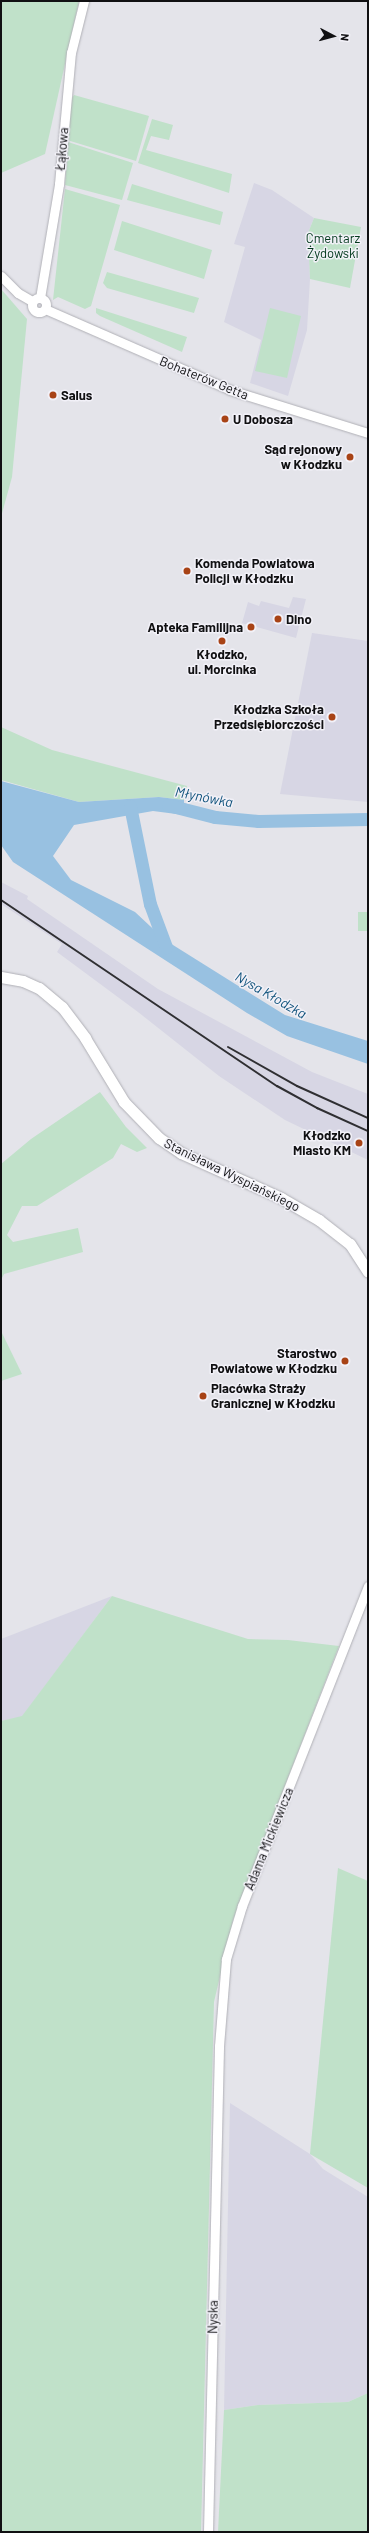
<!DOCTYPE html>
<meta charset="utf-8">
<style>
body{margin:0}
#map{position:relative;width:369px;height:2533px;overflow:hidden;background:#e4e4ea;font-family:Barlow,sans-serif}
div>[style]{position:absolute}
.built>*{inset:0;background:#d7d6e4}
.green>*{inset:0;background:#c0e1c9}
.water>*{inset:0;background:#98c1e1}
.river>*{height:13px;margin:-6.5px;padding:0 6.5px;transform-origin:6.5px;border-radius:6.5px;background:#98c1e1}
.roads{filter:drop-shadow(0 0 1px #b0b0b6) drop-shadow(0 0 1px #b0b0b6)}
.minor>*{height:9px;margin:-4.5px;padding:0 4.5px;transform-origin:4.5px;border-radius:4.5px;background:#fff}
.minor>.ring{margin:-4.5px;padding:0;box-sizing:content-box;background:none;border:9px solid #fff;border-radius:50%}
.major>*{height:11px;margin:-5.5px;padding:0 5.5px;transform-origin:5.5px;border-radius:5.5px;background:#fff}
.rail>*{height:2px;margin:-1px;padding:0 1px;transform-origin:1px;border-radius:1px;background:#2f2f32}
.dots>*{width:11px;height:11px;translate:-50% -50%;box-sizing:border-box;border:2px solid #f2f1f8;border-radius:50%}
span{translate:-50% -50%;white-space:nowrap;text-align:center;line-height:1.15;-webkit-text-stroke:3px #f2f1f8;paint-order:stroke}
.street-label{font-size:13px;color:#101012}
.park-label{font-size:13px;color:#01381b}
.poi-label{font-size:13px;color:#101012;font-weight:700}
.left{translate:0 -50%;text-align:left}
.right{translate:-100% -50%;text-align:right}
.water-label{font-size:14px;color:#11537c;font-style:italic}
.frame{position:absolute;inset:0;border:2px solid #101012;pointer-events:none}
.north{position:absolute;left:313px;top:16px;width:40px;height:40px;-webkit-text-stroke:3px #f2f1f8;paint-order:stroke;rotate:96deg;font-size:11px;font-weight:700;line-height:16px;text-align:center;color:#101012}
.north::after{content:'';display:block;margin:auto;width:14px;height:18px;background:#101012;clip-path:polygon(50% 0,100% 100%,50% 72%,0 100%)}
</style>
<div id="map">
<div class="built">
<div style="clip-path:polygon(254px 183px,272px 190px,314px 218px,308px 233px,310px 279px,307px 330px,288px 396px,250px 383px,261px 340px,224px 322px,245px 247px,234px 244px)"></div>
<div style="clip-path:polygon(293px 597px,306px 599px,296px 638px,242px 623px,248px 602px,259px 606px,261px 601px,289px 608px)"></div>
<div style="clip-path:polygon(312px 633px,368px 641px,368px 802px,280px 794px)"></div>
<div style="clip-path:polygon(1px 882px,28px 896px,27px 899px,158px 989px,312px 1072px,368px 1094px,368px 1160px,285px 1120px,219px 1076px,138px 1012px,57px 952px,62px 944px,1px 904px)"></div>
<div style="clip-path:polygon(112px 1596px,22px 1717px,1px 1721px,1px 1639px)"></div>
<div style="clip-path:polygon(230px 2103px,310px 2154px,323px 2169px,368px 2197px,368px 2393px,348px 2402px,258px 2405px,224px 2410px)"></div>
</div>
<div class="green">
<div style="clip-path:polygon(1px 1px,79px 1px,45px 154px,1px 173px)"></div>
<div style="clip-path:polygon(74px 95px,149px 116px,136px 161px,67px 140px,70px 101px)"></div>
<div style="clip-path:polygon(152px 119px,173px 125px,169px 140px,151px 136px,146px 150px,232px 174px,229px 193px,138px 163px)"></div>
<div style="clip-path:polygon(68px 142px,133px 163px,122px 200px,65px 185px)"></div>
<div style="clip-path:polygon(132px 184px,223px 212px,220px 225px,127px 200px)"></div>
<div style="clip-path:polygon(65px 189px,120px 205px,91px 306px,85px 309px,58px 297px,53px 300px)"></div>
<div style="clip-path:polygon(314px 218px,361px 227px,350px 288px,310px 279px,308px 233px)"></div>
<div style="clip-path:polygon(122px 221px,212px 250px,204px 279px,114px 250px)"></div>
<div style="clip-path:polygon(107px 272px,199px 298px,194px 313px,107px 288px,103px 283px)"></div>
<div style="clip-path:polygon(1px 289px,27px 319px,12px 477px,1px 517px)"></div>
<div style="clip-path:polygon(96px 308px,187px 337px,182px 352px,100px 316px,96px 313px)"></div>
<div style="clip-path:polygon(270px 308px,301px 316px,287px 378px,255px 371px)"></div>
<div style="clip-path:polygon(1px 727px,52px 750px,187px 786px,184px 800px,159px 797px,79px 802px,1px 780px)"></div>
<div style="clip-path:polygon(358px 912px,368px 912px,368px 931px,358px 931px)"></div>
<div style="clip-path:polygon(100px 1092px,126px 1127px,147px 1148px,137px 1152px,121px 1144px,113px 1158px,37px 1206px,22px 1206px,7px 1235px,13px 1242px,78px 1228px,83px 1252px,4px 1274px,1px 1280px,1px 1164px,31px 1139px)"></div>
<div style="clip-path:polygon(1px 1331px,22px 1374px,1px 1381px)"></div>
<div style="clip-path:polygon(112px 1596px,248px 1639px,288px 1640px,339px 1646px,233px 1920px,214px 2002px,201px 2532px,1px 2532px,1px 1721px,22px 1716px)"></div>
<div style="clip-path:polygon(338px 1868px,368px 1881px,368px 2188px,310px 2154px)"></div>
<div style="clip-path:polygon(368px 2393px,368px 2532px,218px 2532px,224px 2410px,258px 2405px,348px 2402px)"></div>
</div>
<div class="water">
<div style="clip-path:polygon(1px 781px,79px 802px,159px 797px,184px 800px,184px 815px,153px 811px,74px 825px,53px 856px,71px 880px,135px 912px,165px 940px,285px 1015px,368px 1041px,368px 1064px,287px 1036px,247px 1013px,13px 862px,1px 845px)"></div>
</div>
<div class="river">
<div style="left:168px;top:805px;width:49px;rotate:14.3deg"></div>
<div style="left:215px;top:817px;width:43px;rotate:5.3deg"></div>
<div style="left:258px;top:821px;width:110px;rotate:-1deg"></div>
<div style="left:130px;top:806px;width:100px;rotate:78.5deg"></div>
<div style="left:150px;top:904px;width:46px;rotate:69.6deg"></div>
</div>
<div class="roads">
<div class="minor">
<div style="left:1px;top:276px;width:24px;rotate:45deg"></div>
<div style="left:18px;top:293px;width:16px;rotate:30deg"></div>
<div class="ring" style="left:32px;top:298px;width:5px;height:5px"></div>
<div style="left:40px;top:298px;width:116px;rotate:-80.5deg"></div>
<div style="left:59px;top:184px;width:132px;rotate:-84.8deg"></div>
<div style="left:71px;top:53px;width:54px;rotate:-76deg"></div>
<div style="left:45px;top:309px;width:202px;rotate:23.6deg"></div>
<div style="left:230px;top:390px;width:145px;rotate:17.3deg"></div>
<div style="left:208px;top:2532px;width:486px;rotate:-88.7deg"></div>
<div style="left:219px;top:2046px;width:87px;rotate:-85.4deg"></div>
<div style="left:226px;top:1959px;width:55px;rotate:-73.2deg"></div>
<div style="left:242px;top:1906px;width:344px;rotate:-68.5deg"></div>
</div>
<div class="major">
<div style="left:1px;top:977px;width:22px;rotate:10deg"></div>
<div style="left:23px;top:981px;width:17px;rotate:24deg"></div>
<div style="left:39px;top:988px;width:30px;rotate:40deg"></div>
<div style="left:62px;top:1007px;width:39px;rotate:53deg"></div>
<div style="left:85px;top:1038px;width:75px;rotate:58.6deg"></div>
<div style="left:124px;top:1102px;width:50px;rotate:45.8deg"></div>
<div style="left:159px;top:1138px;width:27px;rotate:34deg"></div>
<div style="left:181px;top:1153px;width:110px;rotate:24.2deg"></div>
<div style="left:281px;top:1198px;width:44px;rotate:30.1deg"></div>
<div style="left:319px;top:1220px;width:39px;rotate:38deg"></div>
<div style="left:350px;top:1244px;width:33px;rotate:57deg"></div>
</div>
</div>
<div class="rail">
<div style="left:1px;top:900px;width:333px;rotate:34deg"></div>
<div style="left:277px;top:1086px;width:46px;rotate:28.8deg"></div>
<div style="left:317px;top:1108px;width:56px;rotate:24.3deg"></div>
<div style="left:228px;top:1047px;width:79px;rotate:29.5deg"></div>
<div style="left:297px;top:1086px;width:78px;rotate:24.3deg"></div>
</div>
<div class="dots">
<div style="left:53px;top:395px;background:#a84316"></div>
<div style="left:225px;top:419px;background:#a84316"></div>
<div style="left:350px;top:457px;background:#a84316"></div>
<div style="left:187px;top:571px;background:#a84316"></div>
<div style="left:278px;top:619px;background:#a84316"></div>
<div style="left:251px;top:627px;background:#a84316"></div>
<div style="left:222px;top:641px;background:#a84316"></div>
<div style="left:332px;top:717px;background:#a84316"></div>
<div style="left:359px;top:1143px;background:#a84316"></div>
<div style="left:345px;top:1361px;background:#a84316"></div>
<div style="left:203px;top:1396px;background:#a84316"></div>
</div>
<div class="street-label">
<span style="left:62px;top:149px;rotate:-85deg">Łąkowa</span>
<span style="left:204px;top:378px;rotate:22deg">Bohaterów Getta</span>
<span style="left:232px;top:1175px;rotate:26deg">Stanisława Wyspiańskiego</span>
<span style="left:269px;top:1839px;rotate:-68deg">Adama Mickiewicza</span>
<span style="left:213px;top:2317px;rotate:-89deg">Nyska</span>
</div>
<div class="park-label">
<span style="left:333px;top:246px">Cmentarz<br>Żydowski</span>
</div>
<div class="poi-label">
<span class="left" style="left:61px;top:395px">Salus</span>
<span class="left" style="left:233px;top:419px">U Dobosza</span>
<span class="right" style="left:342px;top:457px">Sąd rejonowy<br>w Kłodzku</span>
<span class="left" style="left:195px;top:571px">Komenda Powiatowa<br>Policji w Kłodzku</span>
<span class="left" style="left:286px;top:619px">Dino</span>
<span class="right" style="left:243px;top:627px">Apteka Familijna</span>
<span style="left:222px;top:662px">Kłodzko,<br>ul. Morcinka</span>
<span class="right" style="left:324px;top:717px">Kłodzka Szkoła<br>Przedsiębiorczości</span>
<span class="right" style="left:351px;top:1143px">Kłodzko<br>Miasto KM</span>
<span class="right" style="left:337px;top:1361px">Starostwo<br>Powiatowe w Kłodzku</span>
<span class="left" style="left:211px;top:1396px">Placówka Straży<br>Granicznej w Kłodzku</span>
</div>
<div class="water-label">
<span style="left:204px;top:797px;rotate:11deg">Młynówka</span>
<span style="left:271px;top:995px;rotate:30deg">Nysa Kłodzka</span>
</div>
<div class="frame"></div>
<div class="north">N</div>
</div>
